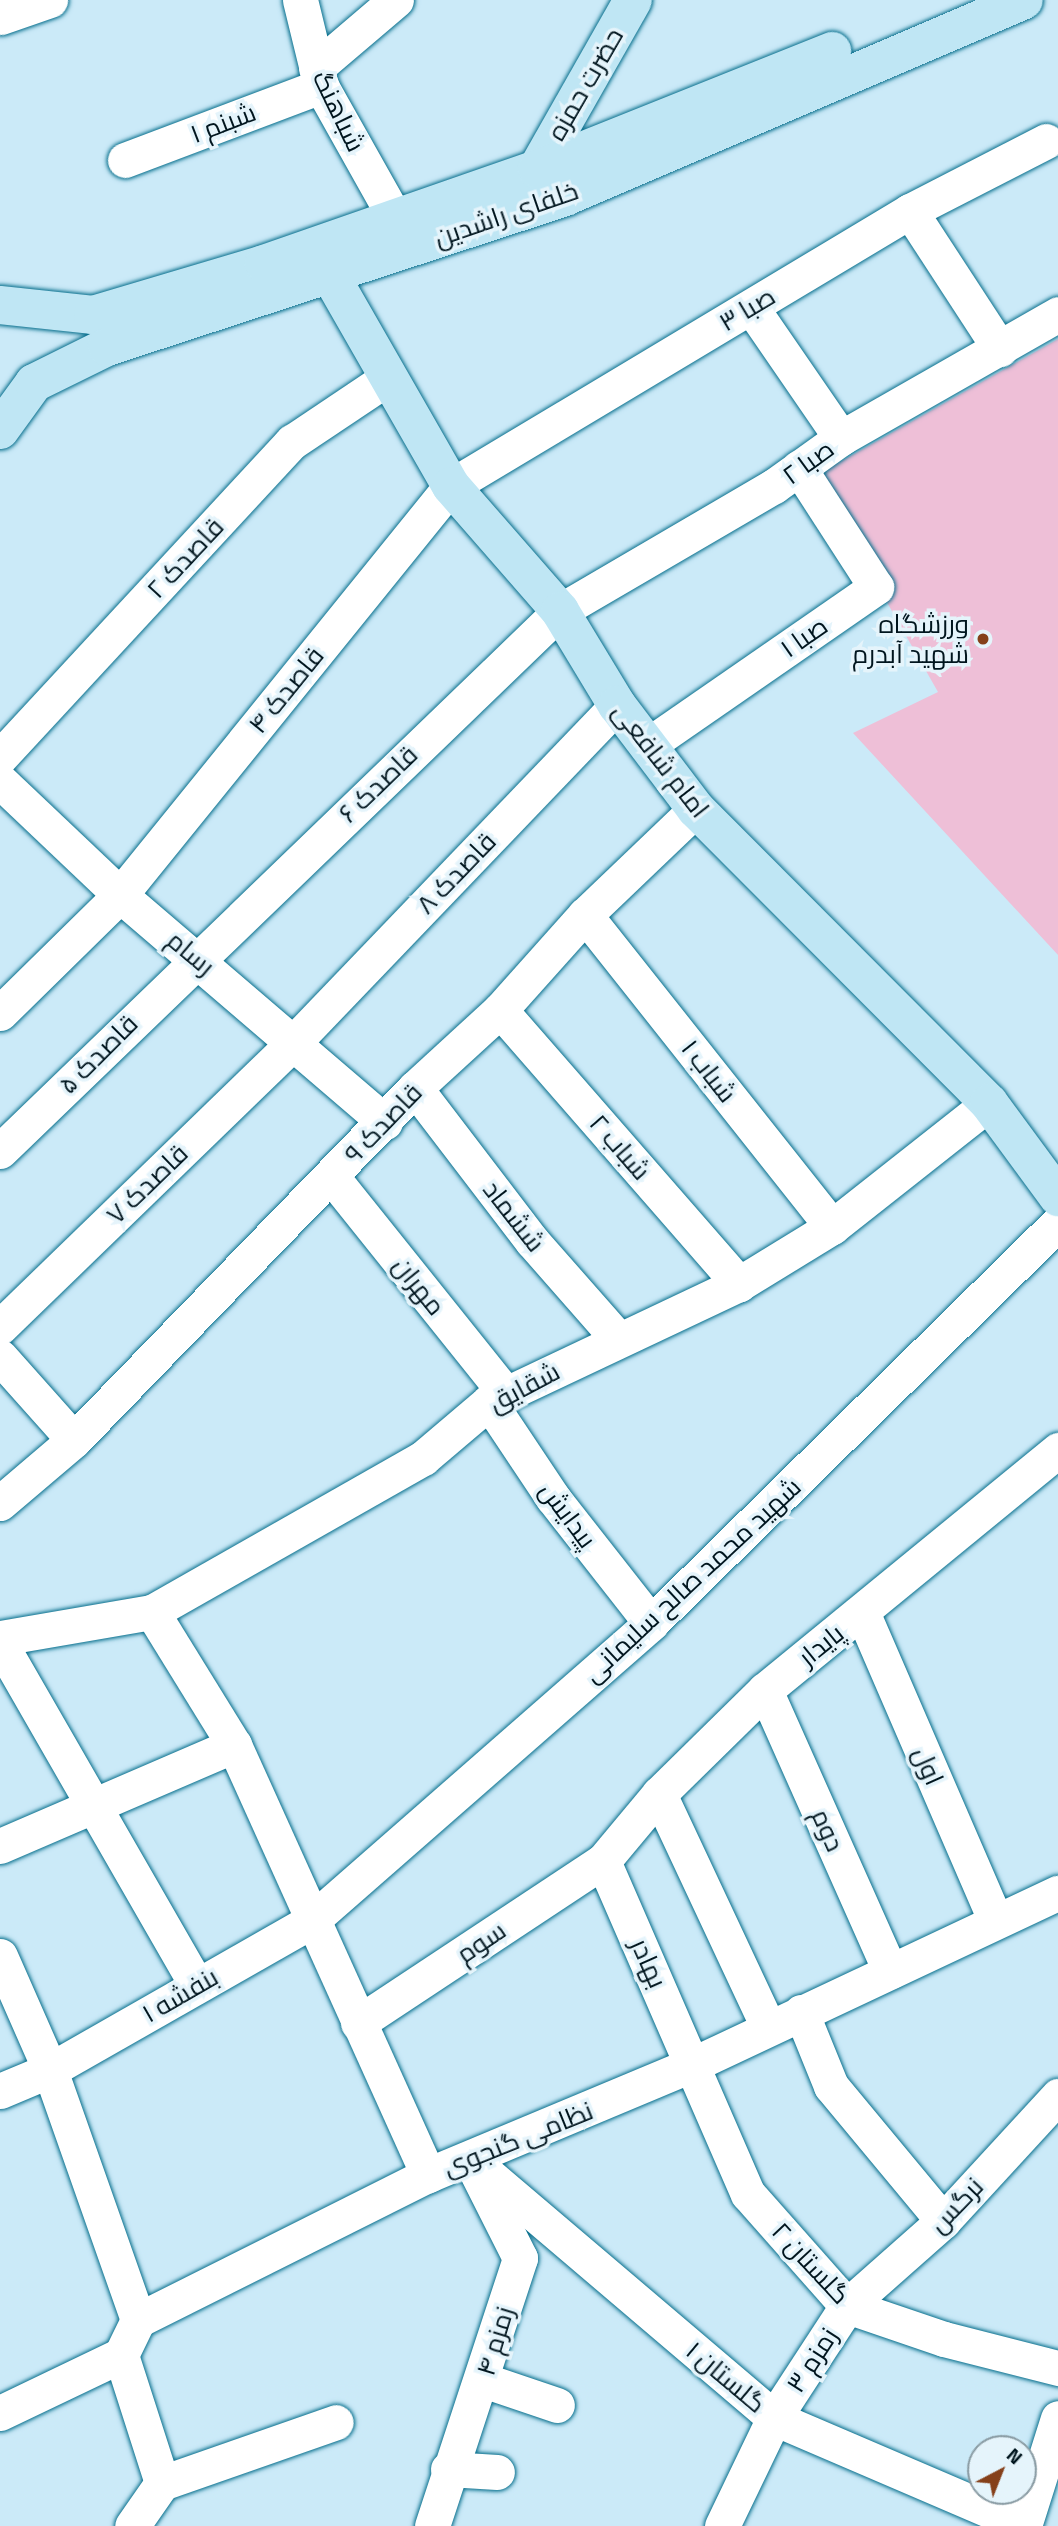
<!DOCTYPE html>
<meta charset="utf-8">
<style>
body{margin:0}
#map{position:relative;width:1058px;height:2526px;overflow:hidden;background:#cbeaf8;font-family:"Titillium Web",Cairo,sans-serif}
div>[style]{position:absolute}
.green>*{inset:0;background:#eebfd7}
.roads{filter:drop-shadow(0 0 2px #066e8c) drop-shadow(0 0 2px #066e8c)}
.street>*{height:35px;margin:-17.5px;padding:0 17.5px;transform-origin:17.5px;border-radius:17.5px;background:#fff}
.secondary>*{height:38px;margin:-19px;padding:0 19px;transform-origin:19px;border-radius:19px;background:#bfe6f4}
.dots>*{width:19px;height:19px;translate:-50% -50%;box-sizing:border-box;border:4px solid #e5f4fb;border-radius:50%}
span{translate:-50% -50%;white-space:nowrap;text-align:center;line-height:1.15;-webkit-text-stroke:7px #e5f4fb;paint-order:stroke}
.street-label{font-size:26px;color:#00151e}
.poi-label{font-size:26px;color:#00151e}
.right{translate:-100% -50%;text-align:right}
.north{position:absolute;left:967px;top:2435px;width:70px;height:70px;box-sizing:border-box;background:#e5f4fb;border:2px solid #899ba3;border-radius:50%;rotate:42deg;font-size:19px;font-weight:700;line-height:28px;text-align:center;color:#00151e}
.north::after{content:'';display:block;margin:auto;width:24px;height:32px;background:#85401a;clip-path:polygon(50% 0,100% 100%,50% 72%,0 100%)}
</style>
<div id="map">
<div class="green">
<div style="clip-path:polygon(1058px 339px,1058px 955px,853px 733px,938px 692px,815px 476px)"></div>
</div>
<div class="roads">
<div class="street">
<div style="left:300px;top:0;width:89px;rotate:76.3deg"></div>
<div style="left:321px;top:86px;width:149px;rotate:60.7deg"></div>
<div style="left:1px;top:17px;width:52px;rotate:-19.1deg"></div>
<div style="left:316px;top:68px;width:105px;rotate:-40.4deg"></div>
<div style="left:125px;top:160px;width:210px;rotate:-20.7deg"></div>
<div style="left:910px;top:211px;width:165px;rotate:56.9deg"></div>
<div style="left:751px;top:307px;width:159px;rotate:55.5deg"></div>
<div style="left:651px;top:743px;width:274px;rotate:-34.7deg"></div>
<div style="left:876px;top:587px;width:142px;rotate:-122.9deg"></div>
<div style="left:0;top:757px;width:430px;rotate:-47.2deg"></div>
<div style="left:292px;top:442px;width:113px;rotate:-33.8deg"></div>
<div style="left:0;top:781px;width:166px;rotate:43.5deg"></div>
<div style="left:120px;top:895px;width:349px;rotate:40.6deg"></div>
<div style="left:585px;top:915px;width:398px;rotate:51.6deg"></div>
<div style="left:500px;top:1010px;width:364px;rotate:48.9deg"></div>
<div style="left:0;top:1013px;width:168px;rotate:-44.5deg"></div>
<div style="left:120px;top:895px;width:526px;rotate:-51.02deg"></div>
<div style="left:451px;top:486px;width:535px;rotate:-30.93deg"></div>
<div style="left:910px;top:211px;width:153px;rotate:-27.2deg"></div>
<div style="left:415px;top:1088px;width:193px;rotate:52.6deg"></div>
<div style="left:532px;top:1241px;width:130px;rotate:48.7deg"></div>
<div style="left:0;top:1151px;width:778px;rotate:-43.96deg"></div>
<div style="left:560px;top:611px;width:248px;rotate:-30.3deg"></div>
<div style="left:774px;top:486px;width:82px;rotate:-35.6deg"></div>
<div style="left:841px;top:438px;width:250px;rotate:-29.7deg"></div>
<div style="left:332px;top:1177px;width:278px;rotate:51.3deg"></div>
<div style="left:0;top:1327px;width:411px;rotate:-44.1deg"></div>
<div style="left:295px;top:1041px;width:465px;rotate:-46.2deg"></div>
<div style="left:0;top:1357px;width:111px;rotate:48.3deg"></div>
<div style="left:489px;top:1402px;width:115px;rotate:56.3deg"></div>
<div style="left:553px;top:1498px;width:159px;rotate:51.9deg"></div>
<div style="left:0;top:1503px;width:97px;rotate:-40.4deg"></div>
<div style="left:74px;top:1440px;width:490px;rotate:-45.9deg"></div>
<div style="left:415px;top:1088px;width:115px;rotate:-42.5deg"></div>
<div style="left:500px;top:1010px;width:127px;rotate:-48.2deg"></div>
<div style="left:585px;top:915px;width:153px;rotate:-43.7deg"></div>
<div style="left:152px;top:1612px;width:156px;rotate:58.3deg"></div>
<div style="left:234px;top:1745px;width:472px;rotate:65.7deg"></div>
<div style="left:862px;top:1612px;width:335px;rotate:66.6deg"></div>
<div style="left:0;top:1638px;width:154px;rotate:-9.7deg"></div>
<div style="left:152px;top:1612px;width:312px;rotate:-29.6deg"></div>
<div style="left:423px;top:1458px;width:87px;rotate:-40.3deg"></div>
<div style="left:489px;top:1402px;width:276px;rotate:-25.3deg"></div>
<div style="left:739px;top:1284px;width:109px;rotate:-31.5deg"></div>
<div style="left:832px;top:1227px;width:200px;rotate:-38.3deg"></div>
<div style="left:0;top:1643px;width:395px;rotate:60.1deg"></div>
<div style="left:765px;top:1690px;width:308px;rotate:66deg"></div>
<div style="left:659px;top:1794px;width:257px;rotate:64.9deg"></div>
<div style="left:0;top:1846px;width:255px;rotate:-23.3deg"></div>
<div style="left:603px;top:1861px;width:363px;rotate:66.5deg"></div>
<div style="left:748px;top:2194px;width:149px;rotate:48.5deg"></div>
<div style="left:847px;top:2306px;width:102px;rotate:18.8deg"></div>
<div style="left:944px;top:2339px;width:118px;rotate:14.3deg"></div>
<div style="left:0;top:1956px;width:124px;rotate:66.3deg"></div>
<div style="left:50px;top:2070px;width:265px;rotate:70.6deg"></div>
<div style="left:801px;top:2012px;width:80px;rotate:67.9deg"></div>
<div style="left:831px;top:2086px;width:175px;rotate:50.3deg"></div>
<div style="left:358px;top:2023px;width:294px;rotate:-33.5deg"></div>
<div style="left:603px;top:1861px;width:87px;rotate:-50.1deg"></div>
<div style="left:659px;top:1794px;width:148px;rotate:-44.5deg"></div>
<div style="left:765px;top:1690px;width:379px;rotate:-39.3deg"></div>
<div style="left:0;top:2091px;width:54px;rotate:-22.8deg"></div>
<div style="left:50px;top:2070px;width:301px;rotate:-29.7deg"></div>
<div style="left:311px;top:1921px;width:452px;rotate:-41.2deg"></div>
<div style="left:651px;top:1623px;width:571px;rotate:-44.5deg"></div>
<div style="left:471px;top:2160px;width:398px;rotate:40.4deg"></div>
<div style="left:774px;top:2418px;width:272px;rotate:23.2deg"></div>
<div style="left:121px;top:2355px;width:134px;rotate:72.2deg"></div>
<div style="left:162px;top:2483px;width:52px;rotate:124.9deg"></div>
<div style="left:483px;top:2380px;width:78px;rotate:18.7deg"></div>
<div style="left:0;top:2413px;width:134px;rotate:-25.6deg"></div>
<div style="left:121px;top:2355px;width:39px;rotate:-64deg"></div>
<div style="left:138px;top:2320px;width:324px;rotate:-26.6deg"></div>
<div style="left:428px;top:2175px;width:288px;rotate:-22.7deg"></div>
<div style="left:694px;top:2064px;width:402px;rotate:-25.2deg"></div>
<div style="left:448px;top:2469px;width:49px;rotate:3.5deg"></div>
<div style="left:162px;top:2483px;width:184px;rotate:-19.3deg"></div>
<div style="left:432px;top:2526px;width:282px;rotate:-71.8deg"></div>
<div style="left:520px;top:2258px;width:95px;rotate:-116.8deg"></div>
<div style="left:722px;top:2526px;width:120px;rotate:-64.3deg"></div>
<div style="left:774px;top:2418px;width:134px;rotate:-56.9deg"></div>
<div style="left:847px;top:2306px;width:128px;rotate:-41.5deg"></div>
<div style="left:943px;top:2221px;width:170px;rotate:-47.4deg"></div>
<div style="left:1024px;top:2526px;width:113px;rotate:-72.5deg"></div>
</div>
<div class="secondary">
<div style="left:537px;top:169px;width:194px;rotate:-60.4deg"></div>
<div style="left:329px;top:273px;width:245px;rotate:60.2deg"></div>
<div style="left:451px;top:486px;width:166px;rotate:48.9deg"></div>
<div style="left:560px;top:611px;width:110px;rotate:58.8deg"></div>
<div style="left:617px;top:705px;width:131px;rotate:52.8deg"></div>
<div style="left:696px;top:809px;width:415px;rotate:45.1deg"></div>
<div style="left:989px;top:1103px;width:117px;rotate:53.7deg"></div>
<div style="left:0;top:305px;width:94px;rotate:6.1deg"></div>
<div style="left:93px;top:315px;width:178px;rotate:-16.6deg"></div>
<div style="left:264px;top:264px;width:289px;rotate:-19.2deg"></div>
<div style="left:537px;top:169px;width:318px;rotate:-21.8deg"></div>
<div style="left:0;top:430px;width:58px;rotate:-54.1deg"></div>
<div style="left:34px;top:383px;width:81px;rotate:-26.3deg"></div>
<div style="left:107px;top:347px;width:482px;rotate:-18.1deg"></div>
<div style="left:565px;top:197px;width:499px;rotate:-23.2deg"></div>
</div>
</div>
<div class="dots">
<div style="left:983px;top:639px;background:#85401a"></div>
</div>
<div class="street-label">
<span style="left:585px;top:84px;rotate:-60deg">حضرت حمزه</span>
<span style="left:339px;top:111px;rotate:64deg">شباهنگ</span>
<span style="left:223px;top:123px;rotate:-21deg">شبنم ۱</span>
<span style="left:506px;top:214px;rotate:-19deg">خلفای راشدین</span>
<span style="left:747px;top:309px;rotate:-31deg">صبا ۳</span>
<span style="left:808px;top:462px;rotate:-36deg">صبا ۲</span>
<span style="left:185px;top:558px;rotate:-47deg">قاصدک ۲</span>
<span style="left:804px;top:637px;rotate:-35deg">صبا ۱</span>
<span style="left:286px;top:690px;rotate:-51deg">قاصدک ۴</span>
<span style="left:661px;top:760px;rotate:52deg">امام شافعی</span>
<span style="left:378px;top:784px;rotate:-44deg">قاصدک ۶</span>
<span style="left:456px;top:873px;rotate:-46deg">قاصدک ۸</span>
<span style="left:191px;top:953px;rotate:40deg">رسام</span>
<span style="left:98px;top:1054px;rotate:-45deg">قاصدک ۵</span>
<span style="left:709px;top:1071px;rotate:52deg">شباب ۱</span>
<span style="left:383px;top:1123px;rotate:-46deg">قاصدک ۹</span>
<span style="left:620px;top:1147px;rotate:49deg">شباب ۲</span>
<span style="left:147px;top:1184px;rotate:-44deg">قاصدک ۷</span>
<span style="left:514px;top:1216px;rotate:52deg">ششماد</span>
<span style="left:419px;top:1286px;rotate:51deg">مهران</span>
<span style="left:524px;top:1387px;rotate:-28deg">شقایق</span>
<span style="left:568px;top:1515px;rotate:53deg">پیدایش</span>
<span style="left:692px;top:1580px;rotate:-43deg">شهید محمد صالح سلیمانی</span>
<span style="left:821px;top:1645px;rotate:-39deg">پایدار</span>
<span style="left:928px;top:1766px;rotate:66deg">اول</span>
<span style="left:828px;top:1830px;rotate:66deg">دوم</span>
<span style="left:481px;top:1942px;rotate:-34deg">سوم</span>
<span style="left:649px;top:1963px;rotate:66deg">بهادر</span>
<span style="left:180px;top:1995px;rotate:-30deg">بنفشه ۱</span>
<span style="left:518px;top:2139px;rotate:-22deg">نظامی گنجوی</span>
<span style="left:956px;top:2205px;rotate:-46deg">نرگس</span>
<span style="left:811px;top:2263px;rotate:47deg">گلستان ۲</span>
<span style="left:495px;top:2341px;rotate:-73deg">زمزم ۴</span>
<span style="left:812px;top:2360px;rotate:-57deg">زمزم ۳</span>
<span style="left:726px;top:2377px;rotate:40deg">گلستان ۱</span>
</div>
<div class="poi-label">
<span class="right" style="left:969px;top:639px">ورزشگاه<br>شهید آبدرم</span>
</div>
<div class="north">N</div>
</div>
